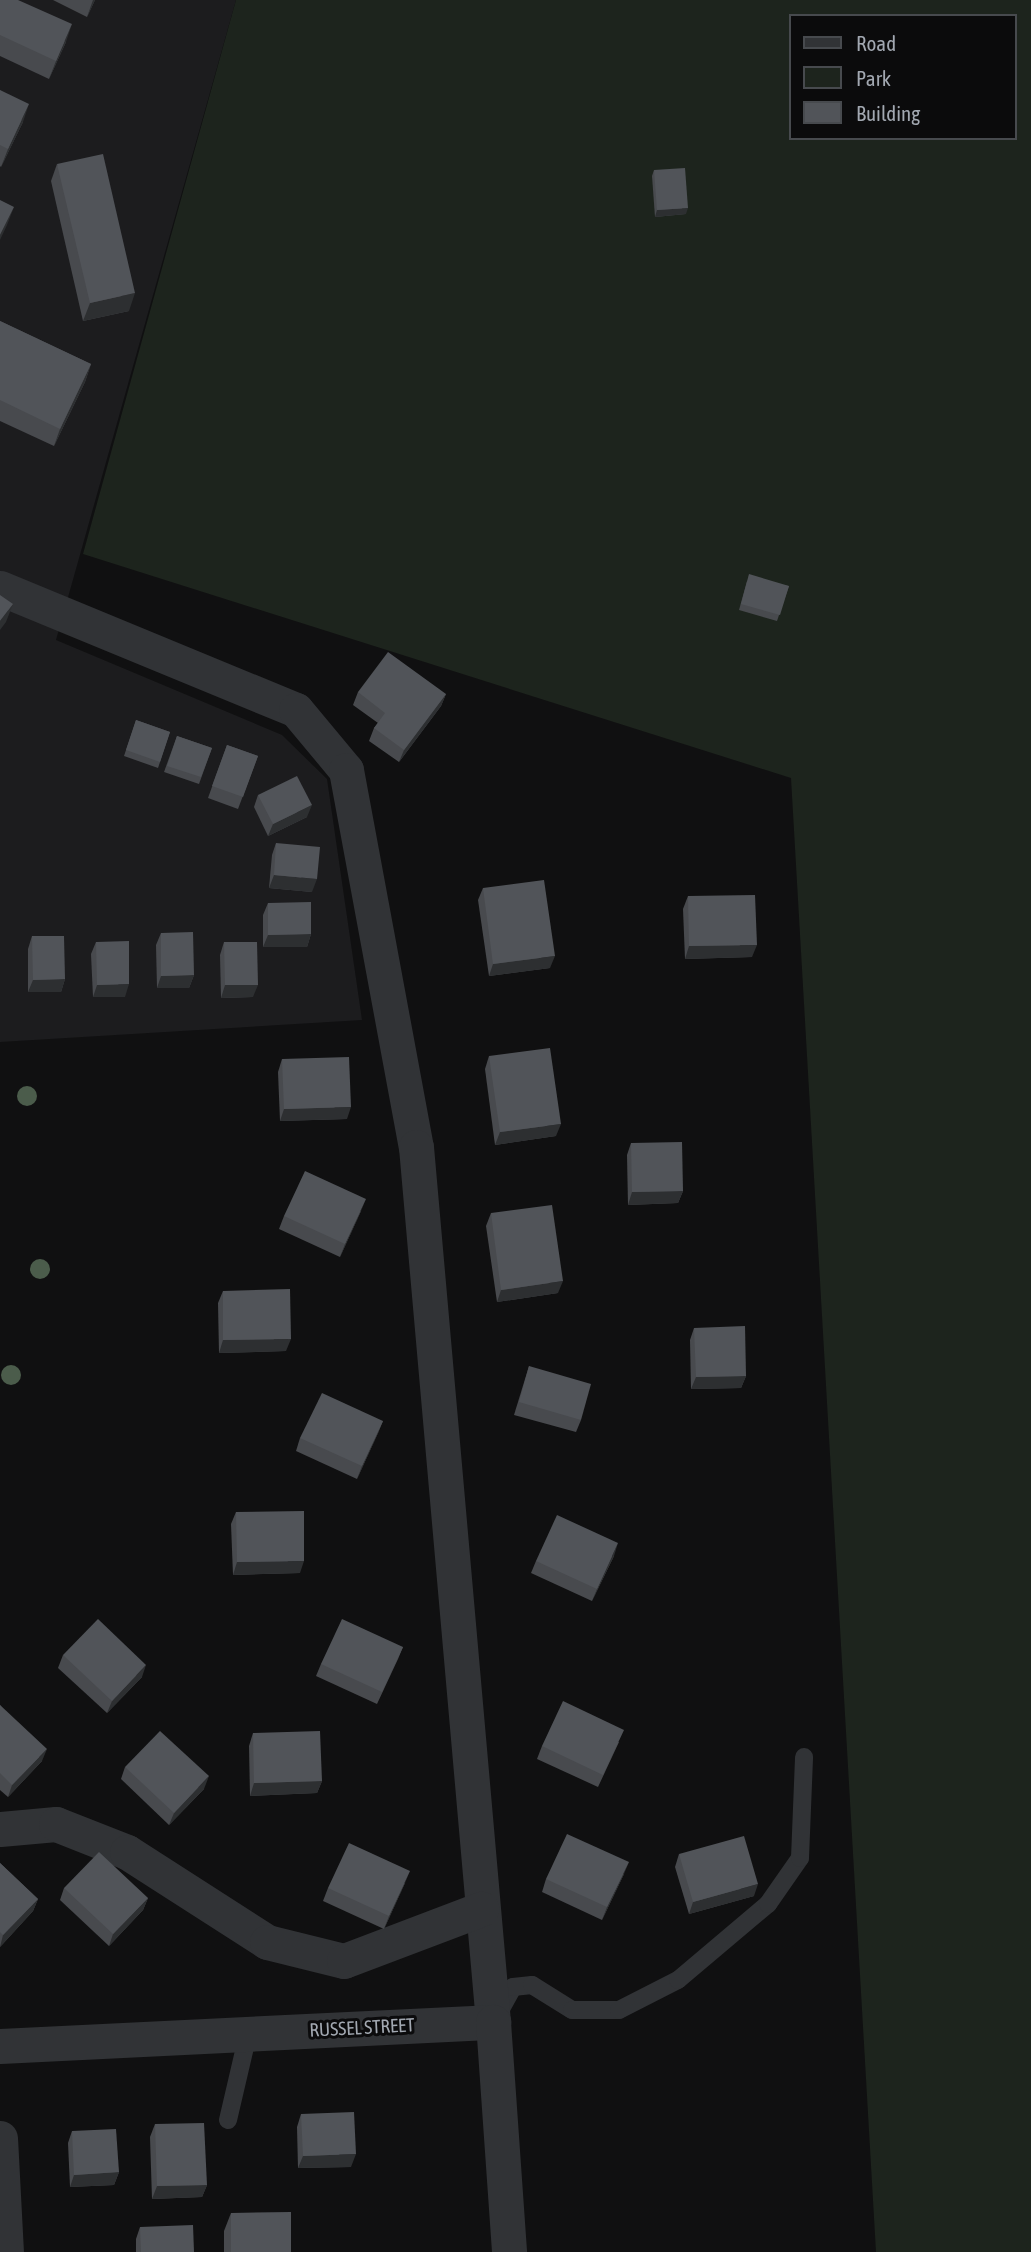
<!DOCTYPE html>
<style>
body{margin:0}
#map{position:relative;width:1031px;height:2252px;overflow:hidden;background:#101011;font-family:"Asap Condensed",sans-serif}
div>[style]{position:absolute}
.built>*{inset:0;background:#1c1c1e}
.green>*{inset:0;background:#1d241d}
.lane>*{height:18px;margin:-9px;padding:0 9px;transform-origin:9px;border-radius:9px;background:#313336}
.street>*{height:35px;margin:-17.5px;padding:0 17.5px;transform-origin:17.5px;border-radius:17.5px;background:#313336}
.trees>*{width:20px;height:20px;margin:-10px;border-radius:50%;background:#4b5c4b}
.wall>*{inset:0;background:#484a4e}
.shaded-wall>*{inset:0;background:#2d2f31}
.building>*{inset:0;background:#515459}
span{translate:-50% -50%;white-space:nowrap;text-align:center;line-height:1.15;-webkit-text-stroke:6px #0b0b0c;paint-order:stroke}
.street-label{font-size:19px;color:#a2a8b1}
.legend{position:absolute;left:789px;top:14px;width:228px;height:126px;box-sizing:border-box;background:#0b0b0c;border:2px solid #474a4e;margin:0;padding:9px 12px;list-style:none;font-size:21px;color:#a2a8b1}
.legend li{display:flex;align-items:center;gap:14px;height:35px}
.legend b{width:35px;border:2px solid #474a4e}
</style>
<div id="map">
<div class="built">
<div style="clip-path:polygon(0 0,236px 0,56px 640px,282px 735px,327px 779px,362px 1020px,0 1042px)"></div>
</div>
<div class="green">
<div style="clip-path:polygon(evenodd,236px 0,1031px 0,1031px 2252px,876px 2252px,791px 778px,83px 554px,236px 0,791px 16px,1015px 16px,1015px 138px,791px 138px,791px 16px)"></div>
</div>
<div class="lane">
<div style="left:497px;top:2016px;width:33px;rotate:-61deg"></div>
<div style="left:513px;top:1987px;width:19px;rotate:-6deg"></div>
<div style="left:532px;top:1985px;width:47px;rotate:32deg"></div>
<div style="left:572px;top:2010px;width:47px"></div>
<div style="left:619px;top:2010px;width:66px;rotate:-27deg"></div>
<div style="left:678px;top:1980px;width:118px;rotate:-40.2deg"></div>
<div style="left:768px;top:1904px;width:56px;rotate:-55.2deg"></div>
<div style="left:800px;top:1858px;width:101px;rotate:-87.7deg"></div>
<div style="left:228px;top:2120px;width:88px;rotate:-76.9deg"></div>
</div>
<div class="street">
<div style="left:0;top:588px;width:320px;rotate:22.4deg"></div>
<div style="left:296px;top:710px;width:78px;rotate:50.2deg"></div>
<div style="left:346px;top:770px;width:383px;rotate:79.5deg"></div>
<div style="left:416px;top:1147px;width:878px;rotate:84.97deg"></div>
<div style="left:0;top:1829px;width:56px;rotate:-5.1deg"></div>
<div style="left:56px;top:1824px;width:76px;rotate:21.5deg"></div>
<div style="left:127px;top:1852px;width:166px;rotate:32.7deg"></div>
<div style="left:267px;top:1942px;width:79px;rotate:13.9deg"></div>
<div style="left:344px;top:1961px;width:147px;rotate:-20.8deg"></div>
<div style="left:0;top:2046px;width:494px;rotate:-2.8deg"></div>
<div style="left:493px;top:2022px;width:231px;rotate:86deg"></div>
<div style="left:0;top:2138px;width:114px;rotate:87deg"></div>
</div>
<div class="trees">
<div style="left:27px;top:1096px"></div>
<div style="left:40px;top:1269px"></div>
<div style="left:11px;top:1375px"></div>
</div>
<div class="wall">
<div style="clip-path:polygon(0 0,66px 42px,49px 79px,0 56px)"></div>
<div style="clip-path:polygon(53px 0,95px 0,87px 17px)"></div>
<div style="clip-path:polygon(0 90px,23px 122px,1px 167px,0 166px)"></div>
<div style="clip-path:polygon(57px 164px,129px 311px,83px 321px,51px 181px)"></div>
<div style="clip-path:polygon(654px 170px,686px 214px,655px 217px,652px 176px)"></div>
<div style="clip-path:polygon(0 321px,91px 364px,85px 382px,54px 446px,0 421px)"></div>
<div style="clip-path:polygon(747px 581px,789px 586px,777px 621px,739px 610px)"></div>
<div style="clip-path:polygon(358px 692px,446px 694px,441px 706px,399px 762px,369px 741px,374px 728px,378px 723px,353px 705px)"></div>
<div style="clip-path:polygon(136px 720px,170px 732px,158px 768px,124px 756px)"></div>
<div style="clip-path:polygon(177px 736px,212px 748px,199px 784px,164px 772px)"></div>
<div style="clip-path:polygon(227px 745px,258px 756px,238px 809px,208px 798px)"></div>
<div style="clip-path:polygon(258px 795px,307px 817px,268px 836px,254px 807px)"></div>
<div style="clip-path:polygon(276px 843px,312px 892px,269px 888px,272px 855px)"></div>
<div style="clip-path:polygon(483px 888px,550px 968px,489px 976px,478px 900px)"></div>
<div style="clip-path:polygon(688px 896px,752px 957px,685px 959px,683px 909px)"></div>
<div style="clip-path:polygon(268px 903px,311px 934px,307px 947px,263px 947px,263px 915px)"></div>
<div style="clip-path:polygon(161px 933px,194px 975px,189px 988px,157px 988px,156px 945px)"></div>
<div style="clip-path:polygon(32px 936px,65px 979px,61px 992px,28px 992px,28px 949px)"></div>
<div style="clip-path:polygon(96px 942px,125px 997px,93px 997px,91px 954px)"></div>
<div style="clip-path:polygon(224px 942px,253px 997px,221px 998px,220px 955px)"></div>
<div style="clip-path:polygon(489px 1056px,556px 1136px,495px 1145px,485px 1069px)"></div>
<div style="clip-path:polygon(282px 1059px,347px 1119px,280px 1121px,278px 1072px)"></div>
<div style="clip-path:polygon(631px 1143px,683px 1191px,678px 1203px,628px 1205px,627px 1155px)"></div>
<div style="clip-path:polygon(361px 1211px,340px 1257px,279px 1229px,284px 1216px)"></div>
<div style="clip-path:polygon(491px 1213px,558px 1293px,497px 1302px,486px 1226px)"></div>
<div style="clip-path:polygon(223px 1291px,286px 1351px,219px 1353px,218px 1303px)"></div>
<div style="clip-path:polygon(694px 1328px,746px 1376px,741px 1388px,691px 1389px,690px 1340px)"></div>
<div style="clip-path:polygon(529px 1366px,581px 1420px,576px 1432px,514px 1415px)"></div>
<div style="clip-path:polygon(383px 1421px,378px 1433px,357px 1479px,296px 1451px,300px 1438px)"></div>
<div style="clip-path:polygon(236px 1512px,300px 1573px,233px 1575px,231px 1524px)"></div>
<div style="clip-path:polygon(614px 1556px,592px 1601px,531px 1573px,536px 1561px)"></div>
<div style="clip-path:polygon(403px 1647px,398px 1659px,377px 1704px,316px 1676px,321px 1664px)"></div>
<div style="clip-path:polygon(63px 1655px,142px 1677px,107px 1713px,58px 1668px)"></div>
<div style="clip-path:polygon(0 1705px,42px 1761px,8px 1797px,0 1790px)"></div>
<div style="clip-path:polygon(253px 1733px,322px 1781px,317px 1793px,250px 1796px,249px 1746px)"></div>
<div style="clip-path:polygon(619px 1742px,598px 1787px,537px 1759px,542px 1746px)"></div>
<div style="clip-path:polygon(125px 1767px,204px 1789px,169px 1825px,121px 1779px)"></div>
<div style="clip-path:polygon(679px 1854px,754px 1896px,689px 1914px,675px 1867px)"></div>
<div style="clip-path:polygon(0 1863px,38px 1899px,33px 1911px,0 1947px)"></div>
<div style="clip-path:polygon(624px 1874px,602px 1920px,542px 1892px,546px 1879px)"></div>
<div style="clip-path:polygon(405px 1883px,384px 1929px,323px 1901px,328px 1888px)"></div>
<div style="clip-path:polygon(64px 1888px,148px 1898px,143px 1910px,109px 1946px,60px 1900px)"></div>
<div style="clip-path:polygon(301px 2114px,351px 2167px,298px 2168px,297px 2127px)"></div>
<div style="clip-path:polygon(155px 2124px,207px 2185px,202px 2197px,152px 2199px,150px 2137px)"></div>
<div style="clip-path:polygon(72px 2131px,119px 2172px,114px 2185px,70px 2187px,68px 2143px)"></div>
<div style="clip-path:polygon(231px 2213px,291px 2252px,224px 2252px,224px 2231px)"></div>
<div style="clip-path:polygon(140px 2227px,194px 2252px,136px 2252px,136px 2239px)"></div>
</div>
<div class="shaded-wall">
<div style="clip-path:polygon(93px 0,95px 0,87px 17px)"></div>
<div style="clip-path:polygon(72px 24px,66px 42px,49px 79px,56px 61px)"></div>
<div style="clip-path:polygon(29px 104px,23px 122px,1px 167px,8px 149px)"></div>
<div style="clip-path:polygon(14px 207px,7px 225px,0 240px,0 235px)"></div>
<div style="clip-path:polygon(688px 208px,686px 214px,655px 217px,657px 210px)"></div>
<div style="clip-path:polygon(135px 293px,129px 311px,83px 321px,90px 303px)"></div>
<div style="clip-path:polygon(91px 364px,85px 382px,54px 446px,60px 429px)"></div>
<div style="clip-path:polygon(13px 604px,6px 622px,0 630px,0 621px)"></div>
<div style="clip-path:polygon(446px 694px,441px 706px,399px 762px,404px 750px)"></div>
<div style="clip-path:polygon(312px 805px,307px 817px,268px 836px,273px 824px)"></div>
<div style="clip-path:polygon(274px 875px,317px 879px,312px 892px,269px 888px)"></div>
<div style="clip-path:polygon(311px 934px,307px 947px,263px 947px,268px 935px)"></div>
<div style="clip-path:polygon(757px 945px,752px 957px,685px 959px,689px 946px)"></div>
<div style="clip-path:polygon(555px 956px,550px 968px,489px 976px,493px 964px)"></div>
<div style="clip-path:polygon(194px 975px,189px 988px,157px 988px,161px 976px)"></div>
<div style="clip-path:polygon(65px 979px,61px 992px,28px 992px,33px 980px)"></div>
<div style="clip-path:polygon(129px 984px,125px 997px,93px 997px,97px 985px)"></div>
<div style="clip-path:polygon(225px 985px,258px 985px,253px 997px,221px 998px)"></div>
<div style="clip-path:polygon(351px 1107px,347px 1119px,280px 1121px,284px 1109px)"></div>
<div style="clip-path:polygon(561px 1124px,556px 1136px,495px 1145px,500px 1132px)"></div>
<div style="clip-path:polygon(683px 1191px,678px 1203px,628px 1205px,632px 1192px)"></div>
<div style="clip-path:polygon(366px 1199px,361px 1211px,340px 1257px,345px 1244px)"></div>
<div style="clip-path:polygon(563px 1281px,558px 1293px,497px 1302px,501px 1290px)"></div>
<div style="clip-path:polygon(291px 1339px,286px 1351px,219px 1353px,223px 1340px)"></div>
<div style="clip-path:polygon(746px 1376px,741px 1388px,691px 1389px,696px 1377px)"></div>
<div style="clip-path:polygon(383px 1421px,378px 1433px,357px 1479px,362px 1466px)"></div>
<div style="clip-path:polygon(618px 1543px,614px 1556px,592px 1601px,597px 1589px)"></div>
<div style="clip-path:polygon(304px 1561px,300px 1573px,233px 1575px,237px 1562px)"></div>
<div style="clip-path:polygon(146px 1665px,142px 1677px,107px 1713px,112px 1701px)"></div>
<div style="clip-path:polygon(47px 1749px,42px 1761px,8px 1797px,12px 1785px)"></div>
<div style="clip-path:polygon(209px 1776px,204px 1789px,169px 1825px,174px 1813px)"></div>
<div style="clip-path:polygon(322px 1781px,317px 1793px,250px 1796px,254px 1783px)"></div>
<div style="clip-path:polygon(629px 1862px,624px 1874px,602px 1920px,607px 1907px)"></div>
<div style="clip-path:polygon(410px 1871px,405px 1883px,384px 1929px,389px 1916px)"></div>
<div style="clip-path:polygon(758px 1884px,754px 1896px,689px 1914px,693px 1902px)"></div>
<div style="clip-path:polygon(148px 1898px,143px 1910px,109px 1946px,113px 1934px)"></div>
<div style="clip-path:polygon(38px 1899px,33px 1911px,0 1947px,3px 1935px)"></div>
<div style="clip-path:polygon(356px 2154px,351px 2167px,298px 2168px,303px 2156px)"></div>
<div style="clip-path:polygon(119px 2172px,114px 2185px,70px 2187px,74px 2175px)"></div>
<div style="clip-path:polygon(207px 2185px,202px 2197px,152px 2199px,157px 2186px)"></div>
</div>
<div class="building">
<div style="clip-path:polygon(0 0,18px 0,72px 24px,56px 61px,0 35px)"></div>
<div style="clip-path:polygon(0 90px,29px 104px,8px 149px,0 145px)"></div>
<div style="clip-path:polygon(103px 154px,135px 293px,90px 303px,57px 164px)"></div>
<div style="clip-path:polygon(685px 168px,688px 208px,657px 210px,654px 170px)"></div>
<div style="clip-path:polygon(0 200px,14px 207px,0 235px)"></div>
<div style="clip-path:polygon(0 321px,91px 364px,60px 429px,0 400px)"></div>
<div style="clip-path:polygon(749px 574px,789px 586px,780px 615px,741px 604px)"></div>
<div style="clip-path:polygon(0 595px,13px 604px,0 621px)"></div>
<div style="clip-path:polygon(388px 652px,446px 694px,404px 750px,374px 728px,385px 713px,358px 692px)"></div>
<div style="clip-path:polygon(136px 720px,170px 732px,160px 762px,126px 750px)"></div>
<div style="clip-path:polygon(177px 736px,212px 748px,201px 777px,167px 766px)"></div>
<div style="clip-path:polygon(227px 745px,258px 756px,243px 797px,212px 786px)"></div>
<div style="clip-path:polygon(297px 776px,312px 805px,273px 824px,258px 795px)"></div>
<div style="clip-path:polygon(276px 843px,320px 847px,317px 879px,274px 875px)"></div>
<div style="clip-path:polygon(544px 880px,555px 956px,493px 964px,483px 888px)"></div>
<div style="clip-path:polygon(755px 895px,757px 945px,689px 946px,688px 896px)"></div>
<div style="clip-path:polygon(311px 902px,311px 934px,268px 935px,268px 903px)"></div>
<div style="clip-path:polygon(193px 932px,194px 975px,161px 976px,161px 933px)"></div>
<div style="clip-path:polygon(32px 936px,64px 936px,65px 979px,33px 980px)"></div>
<div style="clip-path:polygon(129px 941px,129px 984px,97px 985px,96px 942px)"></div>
<div style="clip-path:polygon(224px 942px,257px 942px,258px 985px,225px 985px)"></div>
<div style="clip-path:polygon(550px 1048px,561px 1124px,500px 1132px,489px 1056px)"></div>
<div style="clip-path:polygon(349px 1057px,351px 1107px,284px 1109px,282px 1059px)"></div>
<div style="clip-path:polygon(682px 1142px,683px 1191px,632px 1192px,631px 1143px)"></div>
<div style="clip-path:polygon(305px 1171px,366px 1199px,345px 1244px,284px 1216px)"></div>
<div style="clip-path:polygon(552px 1205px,563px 1281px,501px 1290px,491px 1213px)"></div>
<div style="clip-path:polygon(290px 1289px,291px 1339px,223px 1340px,223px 1291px)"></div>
<div style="clip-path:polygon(745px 1326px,746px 1376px,696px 1377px,694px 1328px)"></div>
<div style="clip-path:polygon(529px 1366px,591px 1384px,581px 1420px,519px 1402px)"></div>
<div style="clip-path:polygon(322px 1393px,383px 1421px,362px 1466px,300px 1438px)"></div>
<div style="clip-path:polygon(304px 1511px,304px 1561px,237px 1562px,236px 1512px)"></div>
<div style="clip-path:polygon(557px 1515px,618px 1543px,597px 1589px,536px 1561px)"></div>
<div style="clip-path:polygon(98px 1619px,146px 1665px,112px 1701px,63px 1655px)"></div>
<div style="clip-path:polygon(342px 1619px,403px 1647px,382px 1692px,321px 1664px)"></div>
<div style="clip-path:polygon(563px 1701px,624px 1730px,603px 1775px,542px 1746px)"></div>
<div style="clip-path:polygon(0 1705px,47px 1749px,12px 1785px,0 1773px)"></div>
<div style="clip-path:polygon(160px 1731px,209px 1776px,174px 1813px,125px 1767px)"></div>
<div style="clip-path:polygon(320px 1731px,322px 1781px,254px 1783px,253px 1733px)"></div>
<div style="clip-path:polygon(567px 1834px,629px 1862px,607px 1907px,546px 1879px)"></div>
<div style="clip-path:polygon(744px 1836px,758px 1884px,693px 1902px,679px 1854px)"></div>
<div style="clip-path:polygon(349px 1843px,410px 1871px,389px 1916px,328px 1888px)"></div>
<div style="clip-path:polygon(99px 1852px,148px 1898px,113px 1934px,64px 1888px)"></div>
<div style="clip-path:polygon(0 1863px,38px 1899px,3px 1935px,0 1932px)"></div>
<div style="clip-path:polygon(354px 2112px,356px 2154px,303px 2156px,301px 2114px)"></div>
<div style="clip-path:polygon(204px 2123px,207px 2185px,157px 2186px,155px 2124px)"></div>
<div style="clip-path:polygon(116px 2129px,119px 2172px,74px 2175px,72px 2131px)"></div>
<div style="clip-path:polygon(291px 2212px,291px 2252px,231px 2252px,231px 2213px)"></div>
<div style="clip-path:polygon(193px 2225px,194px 2252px,141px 2252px,140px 2227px)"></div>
</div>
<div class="street-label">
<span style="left:362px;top:2028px;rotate:-3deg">RUSSEL STREET</span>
</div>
<ul class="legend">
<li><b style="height:9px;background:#313336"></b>Road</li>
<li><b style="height:19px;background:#1d241d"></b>Park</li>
<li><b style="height:19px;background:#515459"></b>Building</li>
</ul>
</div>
